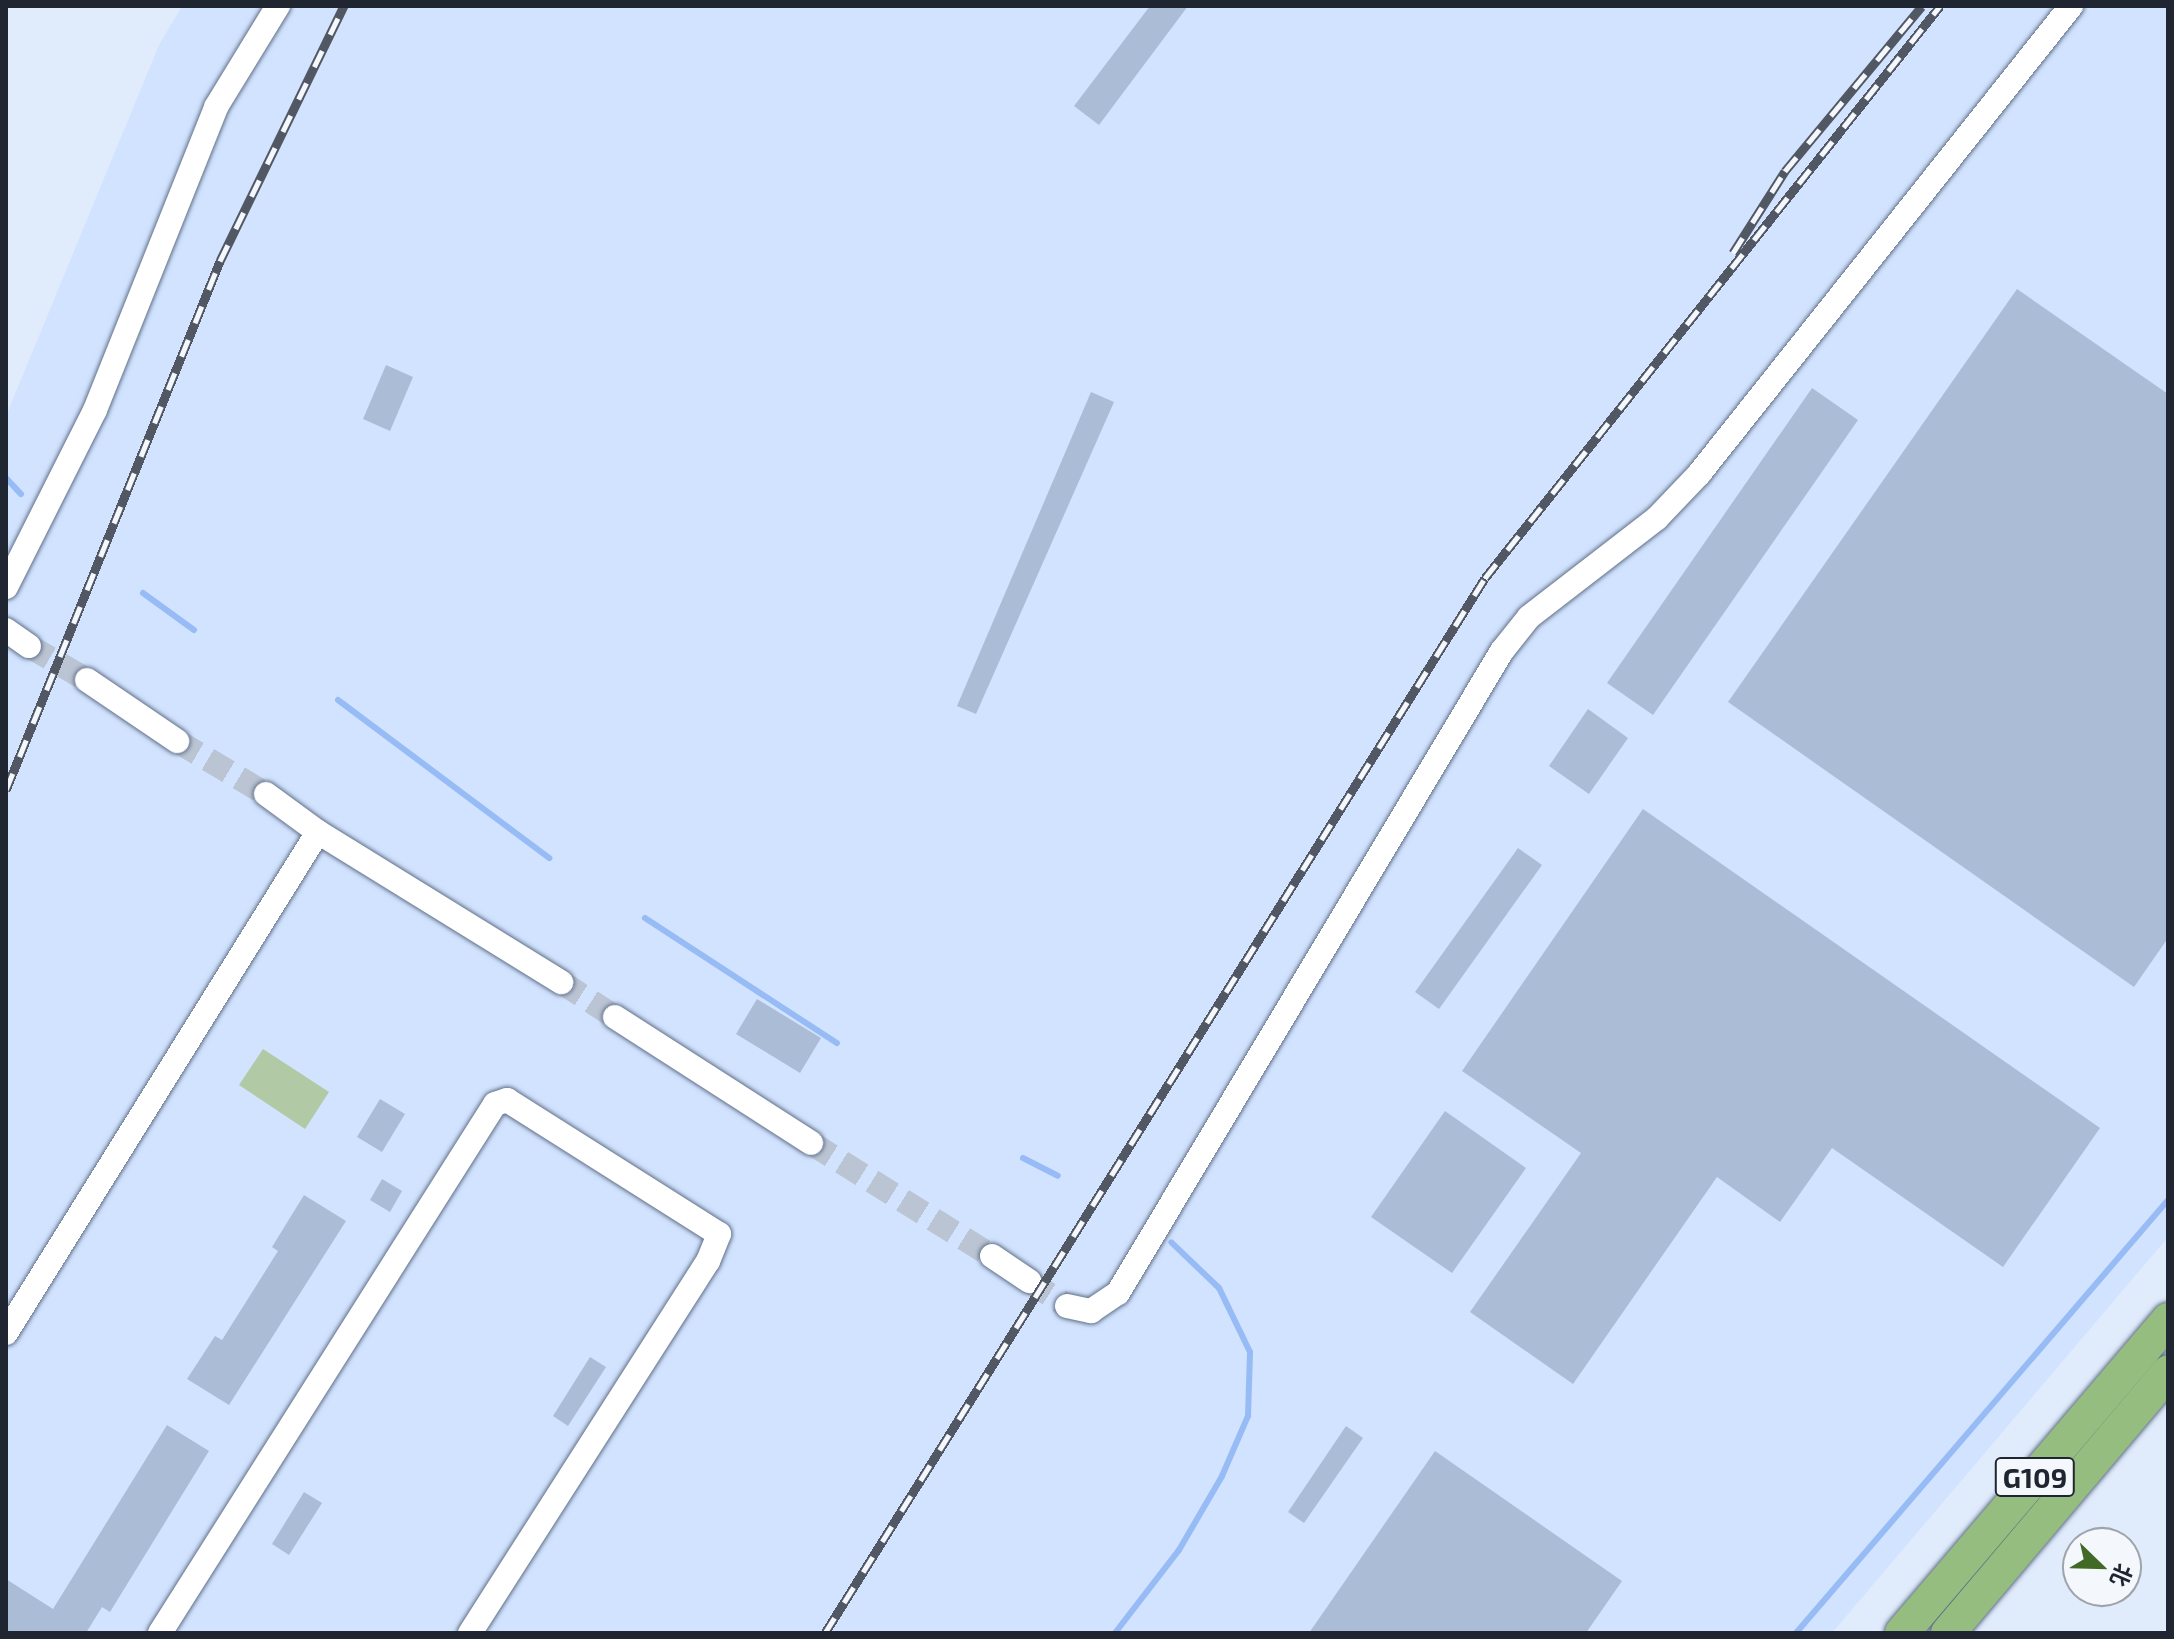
<!DOCTYPE html>
<meta charset="utf-8">
<style>
body{margin:0}
#map{position:relative;width:2174px;height:1639px;overflow:hidden;background:#e0ebfc;font-family:"Exo 2","Noto Sans SC",sans-serif}
div>[style]{position:absolute}
.built>*{inset:0;background:#d2e3ff}
.green>*{inset:0;background:#b1c9a5}
.stream>*{height:6px;margin:-3px;padding:0 3px;transform-origin:3px;border-radius:3px;background:#97bbf4}
.building>*{inset:0;background:#abbcd7}
.minor-tunnel>*{height:24px;margin-top:-12px;transform-origin:0;background:repeating-linear-gradient(90deg,#bac4d3 0 24px,transparent 0 36px)}
.roads{filter:drop-shadow(0 0 2px #607088) drop-shadow(0 0 2px #607088)}
.minor>*{height:24px;margin:-12px;padding:0 12px;transform-origin:12px;border-radius:12px;background:#fff}
.highway>*{height:34px;margin:-17px;padding:0 17px;transform-origin:17px;border-radius:17px;background:#94bd7f}
.rail>*{height:9px;margin-top:-4.5px;transform-origin:0;background:repeating-linear-gradient(90deg,#f4f8fd 0 18px,#515864 0 36px);box-sizing:border-box;border-block:2px solid #515864}
span{translate:-50% -50%;white-space:nowrap;text-align:center;line-height:1.15;-webkit-text-stroke:6px #f4f8fd;paint-order:stroke}
.shield-label span{padding:2px 6px;background:#f4f8fd;border:2px solid;border-radius:6px;-webkit-text-stroke-width:0}
.shield-label{font-size:28px;color:#202631;font-weight:700}
.frame{position:absolute;inset:0;border:8px solid #202631;pointer-events:none}
.north{position:absolute;left:2062px;top:1527px;width:80px;height:80px;box-sizing:border-box;background:#f4f8fd;border:2px solid #9fa4ab;border-radius:50%;rotate:113deg;font-size:22px;font-weight:700;line-height:32px;text-align:center;color:#202631}
.north::after{content:'';display:block;margin:auto;width:28px;height:36px;background:#406a26;clip-path:polygon(50% 0,100% 100%,50% 72%,0 100%)}
</style>
<div id="map">
<div class="built">
<div style="clip-path:polygon(182px 6px,2168px 6px,2168px 1237px,1832px 1633px,6px 1633px,6px 416px,159px 45px)"></div>
</div>
<div class="green">
<div style="clip-path:polygon(263px 1049px,329px 1092px,305px 1129px,239px 1085px)"></div>
</div>
<div class="stream">
<div style="left:6px;top:478px;width:22px;rotate:47deg"></div>
<div style="left:143px;top:593px;width:63px;rotate:36deg"></div>
<div style="left:338px;top:700px;width:264px;rotate:36.8deg"></div>
<div style="left:645px;top:918px;width:229px;rotate:33.1deg"></div>
<div style="left:1023px;top:1158px;width:39px;rotate:27deg"></div>
<div style="left:1115px;top:1633px;width:105px;rotate:-52.4deg"></div>
<div style="left:1179px;top:1550px;width:86px;rotate:-59.8deg"></div>
<div style="left:1222px;top:1476px;width:65px;rotate:-66.6deg"></div>
<div style="left:1248px;top:1416px;width:64px;rotate:-88.2deg"></div>
<div style="left:1250px;top:1352px;width:71px;rotate:-115.8deg"></div>
<div style="left:1219px;top:1288px;width:66px;rotate:-136.2deg"></div>
<div style="left:1796px;top:1633px;width:571px;rotate:-49.33deg"></div>
</div>
<div class="building">
<div style="clip-path:polygon(1150px 6px,1188px 6px,1099px 125px,1074px 106px)"></div>
<div style="clip-path:polygon(2017px 289px,2168px 394px,2168px 938px,2134px 987px,1728px 702px)"></div>
<div style="clip-path:polygon(386px 365px,413px 377px,390px 431px,363px 419px)"></div>
<div style="clip-path:polygon(1812px 388px,1858px 420px,1653px 715px,1607px 683px)"></div>
<div style="clip-path:polygon(1091px 392px,1114px 402px,976px 714px,957px 706px)"></div>
<div style="clip-path:polygon(1588px 709px,1628px 738px,1589px 794px,1549px 766px)"></div>
<div style="clip-path:polygon(1643px 809px,2100px 1128px,2003px 1267px,1832px 1148px,1780px 1222px,1717px 1177px,1573px 1384px,1470px 1312px,1581px 1153px,1462px 1071px)"></div>
<div style="clip-path:polygon(1518px 848px,1542px 865px,1439px 1009px,1415px 992px)"></div>
<div style="clip-path:polygon(757px 999px,821px 1038px,800px 1073px,736px 1034px)"></div>
<div style="clip-path:polygon(380px 1099px,405px 1114px,382px 1152px,357px 1137px)"></div>
<div style="clip-path:polygon(1445px 1111px,1526px 1168px,1452px 1273px,1371px 1217px)"></div>
<div style="clip-path:polygon(382px 1179px,402px 1191px,390px 1212px,370px 1200px)"></div>
<div style="clip-path:polygon(304px 1195px,346px 1221px,229px 1405px,187px 1379px,215px 1336px,222px 1340px,278px 1251px,272px 1247px)"></div>
<div style="clip-path:polygon(590px 1357px,606px 1367px,568px 1426px,553px 1416px)"></div>
<div style="clip-path:polygon(167px 1425px,209px 1451px,110px 1612px,102px 1607px,86px 1633px,6px 1633px,6px 1579px,53px 1609px)"></div>
<div style="clip-path:polygon(1346px 1426px,1363px 1438px,1304px 1523px,1288px 1512px)"></div>
<div style="clip-path:polygon(1435px 1451px,1622px 1581px,1586px 1633px,1309px 1633px)"></div>
<div style="clip-path:polygon(304px 1492px,322px 1503px,289px 1555px,272px 1544px)"></div>
</div>
<div class="minor-tunnel">
<div style="left:29px;top:646px;width:67px;rotate:30.4deg"></div>
<div style="left:177px;top:741px;width:104px;rotate:30.8deg"></div>
<div style="left:561px;top:982px;width:64px;rotate:32.9deg"></div>
<div style="left:811px;top:1143px;width:213px;rotate:32deg"></div>
<div style="left:1029px;top:1281px;width:45px;rotate:33.3deg"></div>
</div>
<div class="roads">
<div class="minor">
<div style="left:6px;top:587px;width:198px;rotate:-63.3deg"></div>
<div style="left:95px;top:410px;width:326px;rotate:-68.2deg"></div>
<div style="left:216px;top:107px;width:119px;rotate:-58.5deg"></div>
<div style="left:6px;top:630px;width:28px;rotate:35deg"></div>
<div style="left:87px;top:680px;width:109px;rotate:34.1deg"></div>
<div style="left:266px;top:794px;width:64px;rotate:36.2deg"></div>
<div style="left:318px;top:832px;width:286px;rotate:31.7deg"></div>
<div style="left:615px;top:1017px;width:233px;rotate:32.7deg"></div>
<div style="left:992px;top:1256px;width:45px;rotate:34deg"></div>
<div style="left:1067px;top:1306px;width:25px;rotate:12deg"></div>
<div style="left:1091px;top:1311px;width:32px;rotate:-34deg"></div>
<div style="left:1118px;top:1293px;width:748px;rotate:-59.12deg"></div>
<div style="left:1502px;top:651px;width:43px;rotate:-51.5deg"></div>
<div style="left:1529px;top:617px;width:162px;rotate:-37.7deg"></div>
<div style="left:1657px;top:518px;width:61px;rotate:-46.3deg"></div>
<div style="left:1699px;top:474px;width:598px;rotate:-51.52deg"></div>
<div style="left:6px;top:1333px;width:590px;rotate:-58.09deg"></div>
<div style="left:160px;top:1633px;width:626px;rotate:-57.66deg"></div>
<div style="left:495px;top:1104px;width:13px;rotate:-18deg"></div>
<div style="left:507px;top:1100px;width:251px;rotate:32.3deg"></div>
<div style="left:719px;top:1234px;width:29px;rotate:112deg"></div>
<div style="left:708px;top:1261px;width:442px;rotate:122.6deg"></div>
</div>
<div class="highway">
<div style="left:1902px;top:1633px;width:411px;rotate:-49.6deg"></div>
<div style="left:1948px;top:1633px;width:341px;rotate:-49.8deg"></div>
</div>
</div>
<div class="rail">
<div style="left:1733px;top:253px;width:97px;rotate:-57.6deg"></div>
<div style="left:1785px;top:171px;width:214px;rotate:-50.3deg"></div>
<div style="left:6px;top:790px;width:571px;rotate:-67.97deg"></div>
<div style="left:220px;top:261px;width:284px;rotate:-64.1deg"></div>
<div style="left:825px;top:1633px;width:1244px;rotate:-57.97deg"></div>
<div style="left:1485px;top:578px;width:731px;rotate:-51.5deg"></div>
</div>
<div class="shield-label">
<span style="left:2035px;top:1477px">G109</span>
</div>
<div class="frame"></div>
<div class="north">北</div>
</div>
